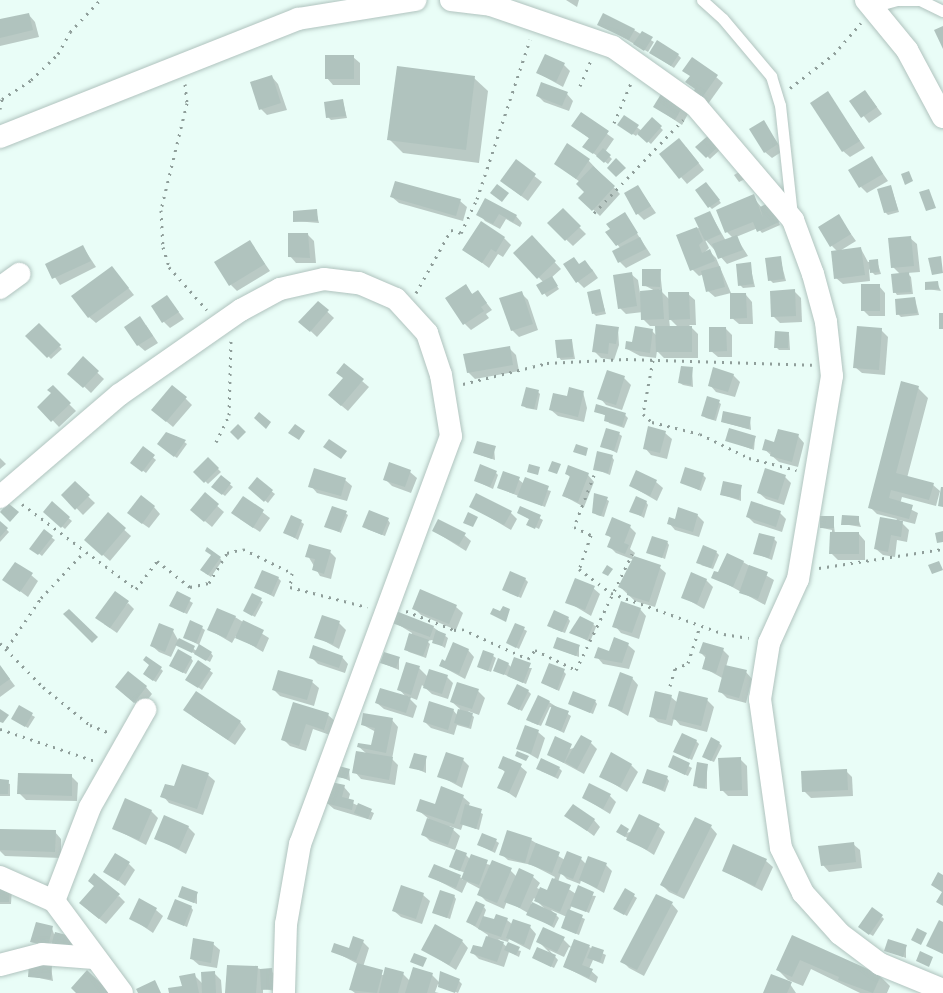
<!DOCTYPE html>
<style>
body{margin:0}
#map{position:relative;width:943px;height:993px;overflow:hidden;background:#e9fdf7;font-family:Karla,sans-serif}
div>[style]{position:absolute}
.shadow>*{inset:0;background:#0003}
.building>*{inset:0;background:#b0c3be}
.path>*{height:3px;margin-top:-1.5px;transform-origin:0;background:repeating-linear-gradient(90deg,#8f9e9a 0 2px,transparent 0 8px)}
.roads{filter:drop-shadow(0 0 2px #b0c3be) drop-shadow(0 0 2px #b0c3be)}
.lane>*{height:11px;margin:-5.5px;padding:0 5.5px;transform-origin:5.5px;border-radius:5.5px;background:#fff}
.street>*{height:22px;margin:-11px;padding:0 11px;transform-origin:11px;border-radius:11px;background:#fff}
span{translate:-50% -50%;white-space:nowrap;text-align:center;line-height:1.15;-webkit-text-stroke:7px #e9fdf7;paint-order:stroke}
</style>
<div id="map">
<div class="shadow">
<div style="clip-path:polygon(566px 0,579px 0,577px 7px)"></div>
<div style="clip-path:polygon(29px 15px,35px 22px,39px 37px,0 46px,0 21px)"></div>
<div style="clip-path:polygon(600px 24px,634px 30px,654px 42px,648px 52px)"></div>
<div style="clip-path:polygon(654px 55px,678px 55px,681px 58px,674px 68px)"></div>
<div style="clip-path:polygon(353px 57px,360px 63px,360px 85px,333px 85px,327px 78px)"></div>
<div style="clip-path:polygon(564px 65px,570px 71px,563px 87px,538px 73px)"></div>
<div style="clip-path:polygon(272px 77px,278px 84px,287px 110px,267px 115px,261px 109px)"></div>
<div style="clip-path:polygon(716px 77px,723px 83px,708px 104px,697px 90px)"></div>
<div style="clip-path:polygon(474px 78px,488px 91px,479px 163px,403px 153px,389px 139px)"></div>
<div style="clip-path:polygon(567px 94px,573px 101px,569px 111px,544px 102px,538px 96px)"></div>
<div style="clip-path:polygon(828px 94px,865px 148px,850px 157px,843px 151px)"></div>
<div style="clip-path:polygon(871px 99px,882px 114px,869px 123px,852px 101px)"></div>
<div style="clip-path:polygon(343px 102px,347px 118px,331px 120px,328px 117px)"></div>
<div style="clip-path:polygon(655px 107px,682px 108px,688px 114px,682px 125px)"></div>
<div style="clip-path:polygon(581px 115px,614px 139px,605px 152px,612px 159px,608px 164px,585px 147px,590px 139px,573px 126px)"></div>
<div style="clip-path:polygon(624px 118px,642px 131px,652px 120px,663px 130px,651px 144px,638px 133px,636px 136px,622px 127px)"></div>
<div style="clip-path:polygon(764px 123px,783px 151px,772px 158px,765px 152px)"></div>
<div style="clip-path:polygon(711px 136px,722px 148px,710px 159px,698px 147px)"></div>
<div style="clip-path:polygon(686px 147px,704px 170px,687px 184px,681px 177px)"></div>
<div style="clip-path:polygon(872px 158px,888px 181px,867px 193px,861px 187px)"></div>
<div style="clip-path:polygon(588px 160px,620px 194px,600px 216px,581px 198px,586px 192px,580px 182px,556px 164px)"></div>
<div style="clip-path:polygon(516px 162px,542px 182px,528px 201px,509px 187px)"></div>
<div style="clip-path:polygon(739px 172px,745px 179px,739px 182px,734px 175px)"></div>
<div style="clip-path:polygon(638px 187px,656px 213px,644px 220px,638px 214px)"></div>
<div style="clip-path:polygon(709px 187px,721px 203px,712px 209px,710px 207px)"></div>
<div style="clip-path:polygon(891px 187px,899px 212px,888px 215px,885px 212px)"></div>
<div style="clip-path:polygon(392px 197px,460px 201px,467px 207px,463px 221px,399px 203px)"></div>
<div style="clip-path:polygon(753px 197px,762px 208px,772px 207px,780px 225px,762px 233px,758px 228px,736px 237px,748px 256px,727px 264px,704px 238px,709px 248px,702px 255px,710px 252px,716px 258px,731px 293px,715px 297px,708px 291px,704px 274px,699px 276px,692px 269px,679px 236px,701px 227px,710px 213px,726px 241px,733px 238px,727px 232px)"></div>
<div style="clip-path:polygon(486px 201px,516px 216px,522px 223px,520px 227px,506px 219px,500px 229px,485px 221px,479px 214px)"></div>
<div style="clip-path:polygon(316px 211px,319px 223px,295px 221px)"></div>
<div style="clip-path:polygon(563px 211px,586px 234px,573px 246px,550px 224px)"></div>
<div style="clip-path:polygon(625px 215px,651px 255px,626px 268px,620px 262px,621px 249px,608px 233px)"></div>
<div style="clip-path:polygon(839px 217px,856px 241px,838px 252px,861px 249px,868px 262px,877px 261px,881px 274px,875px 275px,869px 269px,870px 281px,843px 284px,836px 278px,838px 252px,832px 246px)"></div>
<div style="clip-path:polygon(308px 235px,314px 241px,316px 263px,296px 263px,290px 256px)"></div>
<div style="clip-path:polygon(504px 238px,511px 245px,503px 257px,498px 254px,489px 268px,465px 250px)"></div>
<div style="clip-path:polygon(532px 238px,561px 269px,551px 278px,559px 289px,547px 297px,539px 286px,544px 283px,516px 253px)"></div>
<div style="clip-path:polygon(910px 238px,917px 244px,920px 272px,907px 273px,911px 277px,913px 294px,897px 295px,895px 292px,901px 275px,893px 267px)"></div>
<div style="clip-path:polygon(250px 242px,270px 271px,237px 291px,231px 285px)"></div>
<div style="clip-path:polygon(83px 247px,96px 267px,60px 285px,47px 265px)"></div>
<div style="clip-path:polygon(780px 258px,786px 281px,773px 283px,770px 280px)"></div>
<div style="clip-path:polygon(750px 265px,755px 287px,743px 288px,740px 285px)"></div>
<div style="clip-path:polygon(580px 266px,592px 269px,598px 278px,584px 288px,577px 281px)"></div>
<div style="clip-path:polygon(evenodd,660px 271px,662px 289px,659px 289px,670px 300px,688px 294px,695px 300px,696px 325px,689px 325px,698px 334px,698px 358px,664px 358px,657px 351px,656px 358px,640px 356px,627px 349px,652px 331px,657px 336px,657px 326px,650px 326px,643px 319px,643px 312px,626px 314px,620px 308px,631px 274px,638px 280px,640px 293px,657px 292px,644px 285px,660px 271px,669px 318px,679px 328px,670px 328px,669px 318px)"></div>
<div style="clip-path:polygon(118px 275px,134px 295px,96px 323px,89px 317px)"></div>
<div style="clip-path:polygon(937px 283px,941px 291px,927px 289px)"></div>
<div style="clip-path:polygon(879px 286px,885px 293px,885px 316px,869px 316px,863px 310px)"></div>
<div style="clip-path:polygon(465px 287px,473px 295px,478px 292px,492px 310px,486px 314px,489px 318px,471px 330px,465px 324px)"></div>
<div style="clip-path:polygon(599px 291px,606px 314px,596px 316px,593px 313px)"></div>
<div style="clip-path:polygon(794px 291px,801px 298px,802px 322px,780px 323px,773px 316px)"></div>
<div style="clip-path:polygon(521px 293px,528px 300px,538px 330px,519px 337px,512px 330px)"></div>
<div style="clip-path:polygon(746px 295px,752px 302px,753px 324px,739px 324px,732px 318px)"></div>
<div style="clip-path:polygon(167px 297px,184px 319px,170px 328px,164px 322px)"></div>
<div style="clip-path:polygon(915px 299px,919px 315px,901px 317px,898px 314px)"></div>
<div style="clip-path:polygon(318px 303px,334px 318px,317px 337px,301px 322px)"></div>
<div style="clip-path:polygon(146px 325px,158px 343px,145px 351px,138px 345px)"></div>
<div style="clip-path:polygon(39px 326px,62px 349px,51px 359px,28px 336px)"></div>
<div style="clip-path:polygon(618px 329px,619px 345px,614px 360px,601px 358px,594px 351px)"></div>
<div style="clip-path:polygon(726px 329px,732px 335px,732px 357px,718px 357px,711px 351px)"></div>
<div style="clip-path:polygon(881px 330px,888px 337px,885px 375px,862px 373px,855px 367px)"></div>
<div style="clip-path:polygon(789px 334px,790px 350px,779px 350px,776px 347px)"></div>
<div style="clip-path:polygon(572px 341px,575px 359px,561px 360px,559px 357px)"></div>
<div style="clip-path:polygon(509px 348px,516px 355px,519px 371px,475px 379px,468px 372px)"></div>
<div style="clip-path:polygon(83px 359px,104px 379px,91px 393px,70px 373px)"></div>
<div style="clip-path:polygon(692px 369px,693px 387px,683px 385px,680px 383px)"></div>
<div style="clip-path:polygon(733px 375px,740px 382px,735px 397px,716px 392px,710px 385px)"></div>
<div style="clip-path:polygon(624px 378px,631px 385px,622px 410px,606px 405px,600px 398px)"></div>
<div style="clip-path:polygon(362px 381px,369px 387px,348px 411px,337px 402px)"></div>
<div style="clip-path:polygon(918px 388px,928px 398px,907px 478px,933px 485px,940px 491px,936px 506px,902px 497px,900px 504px,918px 513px,915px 524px,899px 520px,909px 530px,907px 542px,897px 540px,895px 557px,883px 555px,876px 549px,897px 519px,877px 514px,870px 507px)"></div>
<div style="clip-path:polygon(56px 391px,76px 411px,59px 427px,40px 407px)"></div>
<div style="clip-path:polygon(538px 392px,540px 394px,537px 410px,526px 408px,523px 405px)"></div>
<div style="clip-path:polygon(583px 392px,587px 408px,584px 422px,558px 416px,551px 410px)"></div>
<div style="clip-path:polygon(185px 398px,192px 405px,173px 427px,160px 416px)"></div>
<div style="clip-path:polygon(718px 402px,721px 404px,716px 421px,706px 418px,703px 415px)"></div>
<div style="clip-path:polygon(596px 411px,625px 415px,628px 418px,624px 428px,609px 423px,607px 416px)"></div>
<div style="clip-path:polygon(750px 419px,751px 430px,723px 422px)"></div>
<div style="clip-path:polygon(665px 433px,672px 439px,667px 459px,651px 455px,645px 448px)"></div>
<div style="clip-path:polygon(619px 434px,622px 436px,617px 453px,603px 446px)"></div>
<div style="clip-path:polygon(176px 436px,187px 444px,177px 458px,162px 447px)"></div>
<div style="clip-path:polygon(798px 436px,804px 443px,798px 467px,779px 462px,764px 449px)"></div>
<div style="clip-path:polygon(755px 438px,754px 450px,727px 440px)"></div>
<div style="clip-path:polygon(494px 448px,495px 460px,475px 453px)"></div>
<div style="clip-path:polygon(143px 449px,156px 460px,146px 473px,133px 463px)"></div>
<div style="clip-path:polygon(612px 457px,614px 460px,610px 475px,595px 469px)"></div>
<div style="clip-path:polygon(0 458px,6px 464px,0 469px)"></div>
<div style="clip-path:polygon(209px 460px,221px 472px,208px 484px,196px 472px)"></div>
<div style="clip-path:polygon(410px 472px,417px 478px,411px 493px,392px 486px,385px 479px)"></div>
<div style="clip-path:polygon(496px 473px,498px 475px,493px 489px,476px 481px)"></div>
<div style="clip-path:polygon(567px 474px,588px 475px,594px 482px,584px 507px,564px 496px,571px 478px)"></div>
<div style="clip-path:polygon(703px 475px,706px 478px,701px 491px,682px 482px)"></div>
<div style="clip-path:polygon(221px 477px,233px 487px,225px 496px,214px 487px)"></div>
<div style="clip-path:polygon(785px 477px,791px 483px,784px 505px,766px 499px,759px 493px)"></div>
<div style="clip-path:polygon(518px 479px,524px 484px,551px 491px,545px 507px,499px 488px)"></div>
<div style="clip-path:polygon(257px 480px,275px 494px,268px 503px,250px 488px)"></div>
<div style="clip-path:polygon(345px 480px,352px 486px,347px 501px,317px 493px,311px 486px)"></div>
<div style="clip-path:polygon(656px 482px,663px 488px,657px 501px,631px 486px)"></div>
<div style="clip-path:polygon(75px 484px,95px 503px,83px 515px,64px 495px)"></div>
<div style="clip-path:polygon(741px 486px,741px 501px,723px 495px)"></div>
<div style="clip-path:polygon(205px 495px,224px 512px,212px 527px,199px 516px)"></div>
<div style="clip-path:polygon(244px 498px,270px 518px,260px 532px,240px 519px)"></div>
<div style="clip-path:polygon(606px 499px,609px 501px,604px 517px,597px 515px,594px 512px)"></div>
<div style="clip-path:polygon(646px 502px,648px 505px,644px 518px,632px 511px)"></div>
<div style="clip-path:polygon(52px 504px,72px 521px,65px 529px,45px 512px)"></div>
<div style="clip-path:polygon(471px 506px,510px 512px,517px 519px,511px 530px)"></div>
<div style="clip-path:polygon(154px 507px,160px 514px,149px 528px,136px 519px)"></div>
<div style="clip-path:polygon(521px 508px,543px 520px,539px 529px,529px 524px,531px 520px,519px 513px)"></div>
<div style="clip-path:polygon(345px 513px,348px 515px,341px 533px,327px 526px)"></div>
<div style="clip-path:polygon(780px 513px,786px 519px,782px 532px,754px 523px,748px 517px)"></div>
<div style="clip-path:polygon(108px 515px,131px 536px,110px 561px,93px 546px)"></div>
<div style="clip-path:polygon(697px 515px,704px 522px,699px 537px,675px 530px,669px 523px)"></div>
<div style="clip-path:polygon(833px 518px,835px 534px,859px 534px,865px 541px,865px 560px,838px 560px,831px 553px,832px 530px,822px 528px)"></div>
<div style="clip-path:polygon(858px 518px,861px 527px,843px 524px)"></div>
<div style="clip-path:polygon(388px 520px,390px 523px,385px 536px,367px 529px)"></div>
<div style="clip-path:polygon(301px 522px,304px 524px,298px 540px,286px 533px)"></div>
<div style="clip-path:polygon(0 523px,9px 532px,0 542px)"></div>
<div style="clip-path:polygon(630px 527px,636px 533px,630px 549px,635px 553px,633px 557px,659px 567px,666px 573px,655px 607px,635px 601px,620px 587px,634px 560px,616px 553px,609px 546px,612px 539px,608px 535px)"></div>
<div style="clip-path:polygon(434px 531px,464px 535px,471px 541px,466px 551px)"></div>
<div style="clip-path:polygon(44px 532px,55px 540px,42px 556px,32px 548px)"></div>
<div style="clip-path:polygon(774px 539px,777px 542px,772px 560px,755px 553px)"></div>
<div style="clip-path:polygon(667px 542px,669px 545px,665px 559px,649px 552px)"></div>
<div style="clip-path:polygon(330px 552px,336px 558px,331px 579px,320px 576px,308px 556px)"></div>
<div style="clip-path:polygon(716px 552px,719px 555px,713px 569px,701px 565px)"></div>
<div style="clip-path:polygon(220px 558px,222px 561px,211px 577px,205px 573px)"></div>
<div style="clip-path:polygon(743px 562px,774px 580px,765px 605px,714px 577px)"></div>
<div style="clip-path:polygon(31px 575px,38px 581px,28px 597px,5px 580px)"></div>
<div style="clip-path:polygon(278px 578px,281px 581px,274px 597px,257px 588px)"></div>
<div style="clip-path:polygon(525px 579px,528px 582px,521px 598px,504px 590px)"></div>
<div style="clip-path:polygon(706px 580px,713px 587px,704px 609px,683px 597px)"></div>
<div style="clip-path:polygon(593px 588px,600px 594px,591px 616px,568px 602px)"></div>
<div style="clip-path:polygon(177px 594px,193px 603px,187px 614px,174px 608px)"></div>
<div style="clip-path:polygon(260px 600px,263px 602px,255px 617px,248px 613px)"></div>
<div style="clip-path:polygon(128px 603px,134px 609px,117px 633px,104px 624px)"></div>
<div style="clip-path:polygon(456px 607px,463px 613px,456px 630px,421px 615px,414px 608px)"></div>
<div style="clip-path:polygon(640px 609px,646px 616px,639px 639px,621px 633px,615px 626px)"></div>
<div style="clip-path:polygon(235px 617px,269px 638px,263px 652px,236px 636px,232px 643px,210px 630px)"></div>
<div style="clip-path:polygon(568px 618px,570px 621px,565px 633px,552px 628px)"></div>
<div style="clip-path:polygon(394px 622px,433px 627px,448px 638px,445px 648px,432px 640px,427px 641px,430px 644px,426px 658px,409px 652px,406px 649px,412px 633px)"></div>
<div style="clip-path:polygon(339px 623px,346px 630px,339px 649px,317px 637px)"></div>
<div style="clip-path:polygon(593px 624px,596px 627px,590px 642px,571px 632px)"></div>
<div style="clip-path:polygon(516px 625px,527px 631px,519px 649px,508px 643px)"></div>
<div style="clip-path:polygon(202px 628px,205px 630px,199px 645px,186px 638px)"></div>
<div style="clip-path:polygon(173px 631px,178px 640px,197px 651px,211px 653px,213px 656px,210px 662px,177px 644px,171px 657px,159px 652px,152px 646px)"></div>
<div style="clip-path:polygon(628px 645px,635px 651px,629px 669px,603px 664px,597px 657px)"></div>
<div style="clip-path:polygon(579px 647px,579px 657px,555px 648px)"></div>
<div style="clip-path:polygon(468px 650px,474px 657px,465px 679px,441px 666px)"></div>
<div style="clip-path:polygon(723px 650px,729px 656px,726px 667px,746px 672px,752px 679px,746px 703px,727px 698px,720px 691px,724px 679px,704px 668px,707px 659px,701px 653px)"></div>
<div style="clip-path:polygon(493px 656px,496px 658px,491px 672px,479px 667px)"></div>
<div style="clip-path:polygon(311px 657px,342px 657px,348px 664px,345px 673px,318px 664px)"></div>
<div style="clip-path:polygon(191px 658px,193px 661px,186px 674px,174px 668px)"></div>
<div style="clip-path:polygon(399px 658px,399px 670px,382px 663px)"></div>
<div style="clip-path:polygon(199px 663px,213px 673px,202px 690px,191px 682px)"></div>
<div style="clip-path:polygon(508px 664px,512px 668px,532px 668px,526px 684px,494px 670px)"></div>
<div style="clip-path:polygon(0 666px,15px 686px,0 697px)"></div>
<div style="clip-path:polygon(419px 668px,428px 677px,447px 677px,453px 683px,448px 699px,432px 694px,422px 685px,417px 700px,407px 696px,417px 706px,413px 718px,384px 709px,377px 703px,408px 699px,399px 689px)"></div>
<div style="clip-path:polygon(161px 669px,163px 671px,156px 682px,148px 677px)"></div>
<div style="clip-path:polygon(563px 671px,566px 674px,559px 691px,543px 683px)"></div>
<div style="clip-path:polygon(632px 678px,638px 685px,628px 716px,611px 706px)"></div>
<div style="clip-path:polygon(312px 682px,319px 688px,314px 706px,280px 696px,274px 690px)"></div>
<div style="clip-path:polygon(146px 687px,152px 694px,141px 708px,124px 694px)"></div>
<div style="clip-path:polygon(478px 691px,485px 698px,479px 715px,468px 711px,474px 717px,471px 729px,457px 725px,454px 735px,431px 728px,425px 722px,453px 710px,458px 716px,460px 709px,452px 702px)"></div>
<div style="clip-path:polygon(528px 691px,531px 694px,522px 711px,512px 706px)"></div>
<div style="clip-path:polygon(671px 697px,678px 703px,707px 700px,714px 707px,707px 732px,680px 725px,674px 718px,672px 726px,658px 722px,651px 716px)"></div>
<div style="clip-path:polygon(595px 701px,597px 704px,593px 714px,570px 704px)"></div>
<div style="clip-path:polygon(549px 702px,571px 716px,564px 733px,547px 725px,553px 708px,550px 707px,541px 726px,531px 722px)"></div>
<div style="clip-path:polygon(294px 704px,328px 715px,335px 721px,330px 735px,313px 729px,306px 751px,290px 746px,283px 739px)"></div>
<div style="clip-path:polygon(19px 708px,35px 717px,28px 728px,16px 721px)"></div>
<div style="clip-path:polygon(192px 716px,240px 722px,246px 729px,235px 745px)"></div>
<div style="clip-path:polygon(392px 720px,398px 727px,392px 759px,398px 765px,395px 785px,361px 779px,355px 772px,367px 754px,359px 747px,373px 747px,376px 732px,363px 725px)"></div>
<div style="clip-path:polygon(538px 732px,545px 738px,538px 759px,519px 748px)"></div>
<div style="clip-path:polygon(696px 741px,699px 744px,692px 760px,676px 752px)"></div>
<div style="clip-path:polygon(591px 743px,597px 749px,584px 774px,549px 755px)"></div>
<div style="clip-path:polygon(719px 743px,722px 746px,714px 762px,707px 759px)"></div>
<div style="clip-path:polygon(426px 758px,426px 773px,412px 767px)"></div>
<div style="clip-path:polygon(674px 758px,692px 768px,688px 776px,673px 769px)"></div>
<div style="clip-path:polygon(740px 759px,747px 766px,748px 796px,728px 796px,722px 790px)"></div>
<div style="clip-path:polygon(463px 760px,469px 766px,462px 788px,440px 776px)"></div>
<div style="clip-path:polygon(631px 765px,638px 772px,627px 792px,601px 776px)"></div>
<div style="clip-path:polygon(707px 765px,707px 789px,698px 788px,696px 785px)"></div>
<div style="clip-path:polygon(520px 766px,527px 772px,516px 798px,500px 787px,506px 773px,500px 767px)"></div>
<div style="clip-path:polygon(559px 768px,562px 771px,558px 779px,541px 771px)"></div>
<div style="clip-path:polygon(349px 770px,350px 781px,339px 776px)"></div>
<div style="clip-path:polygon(846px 771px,852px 777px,853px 796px,811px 798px,804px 791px)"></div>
<div style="clip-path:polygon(208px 775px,215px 781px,203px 815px,169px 803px,163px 796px)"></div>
<div style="clip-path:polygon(71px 776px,78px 783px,77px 801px,26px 800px,19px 793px)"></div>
<div style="clip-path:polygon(667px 778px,669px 781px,665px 792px,644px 783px)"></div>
<div style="clip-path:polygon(0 781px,10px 784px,10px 796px,0 796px)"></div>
<div style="clip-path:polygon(344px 787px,350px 794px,348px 801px,374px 813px,371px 820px,334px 809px,327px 803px)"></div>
<div style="clip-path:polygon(610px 796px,616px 802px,610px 814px,584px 798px)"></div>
<div style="clip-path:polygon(463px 797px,470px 803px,468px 807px,483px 814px,479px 830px,463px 824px,461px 830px,449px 826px,460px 836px,455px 850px,430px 841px,423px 834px,429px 819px,418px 810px)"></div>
<div style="clip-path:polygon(151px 811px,158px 818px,146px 845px,115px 829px)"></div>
<div style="clip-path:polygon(567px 816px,594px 820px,600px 827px,594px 836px)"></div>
<div style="clip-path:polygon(658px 826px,665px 832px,654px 855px,621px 834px)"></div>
<div style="clip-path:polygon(188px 827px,195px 834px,186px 854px,156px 838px)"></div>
<div style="clip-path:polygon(711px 827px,717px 834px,684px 899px,669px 892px,662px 885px)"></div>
<div style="clip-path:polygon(0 831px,55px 832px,61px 839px,61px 858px,5px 856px,0 851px)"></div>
<div style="clip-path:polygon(evenodd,531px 840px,565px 860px,581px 859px,587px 865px,606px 865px,612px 871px,604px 893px,581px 880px,580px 884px,567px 879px,561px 873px,558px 882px,576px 894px,596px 896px,589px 913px,572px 905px,569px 912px,585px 919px,579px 935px,563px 928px,567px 917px,551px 910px,559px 918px,554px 928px,507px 901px,504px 909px,486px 901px,480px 895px,482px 890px,467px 882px,462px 893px,431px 877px,460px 877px,463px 880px,466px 873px,454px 869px,465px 854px,471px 860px,510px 870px,517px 877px,533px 877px,540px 883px,537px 888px,548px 893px,555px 877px,532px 865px,508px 860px,501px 854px,531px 840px,534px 898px,547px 911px,531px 904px,534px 898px)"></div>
<div style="clip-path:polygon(496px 841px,499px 843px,495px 853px,479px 845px)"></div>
<div style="clip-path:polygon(853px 844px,860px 850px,862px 868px,829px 872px,823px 865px)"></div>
<div style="clip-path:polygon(766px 861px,773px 867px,762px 891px,724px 871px)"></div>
<div style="clip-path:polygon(129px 864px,135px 870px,125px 886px,106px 871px)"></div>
<div style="clip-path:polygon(0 886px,12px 889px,11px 904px,0 904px)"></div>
<div style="clip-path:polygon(626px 891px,637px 898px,627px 916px,618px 911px)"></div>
<div style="clip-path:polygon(197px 893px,197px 904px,180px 897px)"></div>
<div style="clip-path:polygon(423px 895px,430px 901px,422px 924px,401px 917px,394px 911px)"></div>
<div style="clip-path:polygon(119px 896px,125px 902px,106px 924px,88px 910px)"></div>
<div style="clip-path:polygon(454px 896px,456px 899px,450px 919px,435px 913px)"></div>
<div style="clip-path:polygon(672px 904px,678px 911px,644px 976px,629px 968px,622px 961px)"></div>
<div style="clip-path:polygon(191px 907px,193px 910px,187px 927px,170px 919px)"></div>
<div style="clip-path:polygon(484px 907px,486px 910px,483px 918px,495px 922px,507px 920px,513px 925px,530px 927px,536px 934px,530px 950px,509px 939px,508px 942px,498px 939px,508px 948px,521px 951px,519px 957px,509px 952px,504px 967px,479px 959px,473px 953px,483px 950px,488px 935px,471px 924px)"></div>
<div style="clip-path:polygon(156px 910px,163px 916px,153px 933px,131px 918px)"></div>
<div style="clip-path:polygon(882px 917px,884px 919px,873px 936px,863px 930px)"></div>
<div style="clip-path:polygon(52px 928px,54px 934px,77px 940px,56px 948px,51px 942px,50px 948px,33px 941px)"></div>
<div style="clip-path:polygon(793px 938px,880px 976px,890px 986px,887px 993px,860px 993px,811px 969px,803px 986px,788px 980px,778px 970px)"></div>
<div style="clip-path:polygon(563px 939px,572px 948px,589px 947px,606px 955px,603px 964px,593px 960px,589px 969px,598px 977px,596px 983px,565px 967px,572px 948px,569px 947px,564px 957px,549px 950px,558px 960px,554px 968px,534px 958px,552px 955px,539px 942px)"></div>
<div style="clip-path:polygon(462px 941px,468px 948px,456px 970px,423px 949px)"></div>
<div style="clip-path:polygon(363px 942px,369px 948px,363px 967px,385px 976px,403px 974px,411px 982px,432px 975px,440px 983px,459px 981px,462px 984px,458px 993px,438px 984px,435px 992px,439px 993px,355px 993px,351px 990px,358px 964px,333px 951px,350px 951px)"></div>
<div style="clip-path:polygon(213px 944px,220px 950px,217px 968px,199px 965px,192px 959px)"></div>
<div style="clip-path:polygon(906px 947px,906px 958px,886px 950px)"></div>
<div style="clip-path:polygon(51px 967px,53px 981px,30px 976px)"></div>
<div style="clip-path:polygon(257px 968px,274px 973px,276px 991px,263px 989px,263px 993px,227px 993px)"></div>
<div style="clip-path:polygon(214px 973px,221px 980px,222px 993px,171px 993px,184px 987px,194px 975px,204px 985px)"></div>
<div style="clip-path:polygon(790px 984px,796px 993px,765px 993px)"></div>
</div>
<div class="building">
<div style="clip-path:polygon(29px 13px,33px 30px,0 38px,0 19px)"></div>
<div style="clip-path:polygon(603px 13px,635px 29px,629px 40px,597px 25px)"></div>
<div style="clip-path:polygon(943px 26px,943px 49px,934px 30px)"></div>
<div style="clip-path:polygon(642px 31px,653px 37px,644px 51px,633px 44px)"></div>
<div style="clip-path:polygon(657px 40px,679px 54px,671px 66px,649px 53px)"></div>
<div style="clip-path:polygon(545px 54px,565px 63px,556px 82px,536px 73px)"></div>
<div style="clip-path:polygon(325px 55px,354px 55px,354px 79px,325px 79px)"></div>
<div style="clip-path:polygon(692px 57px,718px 75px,701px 99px,692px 93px,695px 89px,685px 82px,690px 76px,682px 71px)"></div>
<div style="clip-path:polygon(397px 66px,475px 76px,466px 150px,387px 140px)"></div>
<div style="clip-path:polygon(272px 75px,281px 103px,259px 110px,250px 82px)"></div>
<div style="clip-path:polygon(541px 82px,568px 92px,562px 106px,536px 96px)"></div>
<div style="clip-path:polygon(865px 90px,877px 107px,861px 118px,849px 101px)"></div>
<div style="clip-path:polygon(828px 91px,860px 141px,842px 152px,810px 103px)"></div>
<div style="clip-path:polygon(661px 94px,683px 106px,675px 120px,653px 107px)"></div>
<div style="clip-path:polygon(343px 99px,346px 116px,326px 118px,324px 102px)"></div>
<div style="clip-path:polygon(581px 112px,609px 131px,593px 154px,582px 147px,589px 138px,571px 126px)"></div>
<div style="clip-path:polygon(624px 115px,639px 125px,632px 135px,617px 125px)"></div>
<div style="clip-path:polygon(652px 117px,662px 126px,647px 143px,637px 134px)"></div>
<div style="clip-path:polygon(764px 120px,778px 144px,764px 153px,749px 129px)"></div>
<div style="clip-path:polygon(711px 133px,721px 144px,706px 158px,695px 147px)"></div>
<div style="clip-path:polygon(679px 138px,699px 163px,679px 179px,659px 154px)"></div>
<div style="clip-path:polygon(567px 143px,590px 159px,576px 179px,554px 164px)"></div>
<div style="clip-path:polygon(603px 148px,611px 155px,604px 163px,596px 156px)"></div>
<div style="clip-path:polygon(872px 156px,883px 174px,859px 188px,848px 170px)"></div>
<div style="clip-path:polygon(616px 158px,626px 168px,616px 177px,607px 168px)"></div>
<div style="clip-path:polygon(516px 159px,536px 174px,521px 196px,500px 181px)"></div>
<div style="clip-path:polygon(593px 166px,615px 186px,592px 211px,578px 198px,584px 192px,576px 184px)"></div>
<div style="clip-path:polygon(909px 171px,913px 181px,905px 185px,901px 174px)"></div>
<div style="clip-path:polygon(395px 181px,461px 199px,456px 216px,390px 197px)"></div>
<div style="clip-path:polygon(706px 182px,720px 200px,708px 208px,695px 190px)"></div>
<div style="clip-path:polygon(497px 184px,509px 193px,502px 202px,490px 193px)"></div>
<div style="clip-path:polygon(638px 185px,651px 206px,636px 215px,624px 193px)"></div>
<div style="clip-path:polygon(891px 185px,898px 210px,884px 213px,877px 189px)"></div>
<div style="clip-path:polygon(929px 189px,936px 208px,926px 211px,919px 192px)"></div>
<div style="clip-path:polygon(754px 194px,763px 218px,760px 207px,770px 202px,779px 222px,757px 232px,753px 222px,725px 233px,716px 210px)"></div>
<div style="clip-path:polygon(485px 198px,517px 215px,513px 222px,499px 214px,493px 224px,476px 215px)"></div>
<div style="clip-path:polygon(563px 208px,581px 226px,565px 241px,547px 223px)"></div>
<div style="clip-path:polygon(317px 209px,318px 221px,293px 222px,293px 211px)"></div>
<div style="clip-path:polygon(710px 211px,721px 234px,705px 241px,694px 218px)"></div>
<div style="clip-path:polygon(625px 212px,638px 233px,616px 246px,605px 232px,610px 229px,606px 224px)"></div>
<div style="clip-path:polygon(839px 214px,851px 234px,830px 247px,818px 227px)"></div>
<div style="clip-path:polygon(481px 221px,505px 237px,496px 252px,491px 249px,482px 263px,462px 250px)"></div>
<div style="clip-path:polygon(697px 227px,703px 241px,699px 245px,702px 253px,710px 249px,715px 261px,690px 271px,676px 235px)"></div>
<div style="clip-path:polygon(288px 233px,308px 233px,310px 258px,288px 257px)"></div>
<div style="clip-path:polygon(532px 235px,556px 261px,537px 279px,513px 253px)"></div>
<div style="clip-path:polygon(737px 235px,743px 250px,718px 259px,712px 244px)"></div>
<div style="clip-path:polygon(911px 236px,914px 266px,891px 268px,888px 238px)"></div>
<div style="clip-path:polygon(640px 237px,646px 249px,618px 263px,612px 251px)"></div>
<div style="clip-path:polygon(250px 240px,265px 264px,229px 286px,214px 262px)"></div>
<div style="clip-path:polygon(83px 245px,91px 261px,52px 279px,45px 264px)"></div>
<div style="clip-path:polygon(861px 247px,865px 275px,834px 279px,831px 251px)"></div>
<div style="clip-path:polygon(781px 256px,784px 279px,768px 281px,765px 258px)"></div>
<div style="clip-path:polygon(941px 256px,943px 273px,932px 275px,928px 258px)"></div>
<div style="clip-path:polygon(574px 257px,579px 264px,585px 260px,593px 271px,576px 283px,563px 264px)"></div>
<div style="clip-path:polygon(878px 259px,879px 272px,870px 273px,869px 260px)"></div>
<div style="clip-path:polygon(751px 262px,753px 284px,738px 286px,736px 264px)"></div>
<div style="clip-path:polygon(112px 266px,129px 288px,88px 318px,71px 296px)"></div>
<div style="clip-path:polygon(720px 266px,725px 287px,706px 292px,701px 271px)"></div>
<div style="clip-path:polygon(642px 269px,661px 269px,660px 287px,642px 286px)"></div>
<div style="clip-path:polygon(632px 272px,637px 306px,618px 309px,613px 275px)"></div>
<div style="clip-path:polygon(909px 272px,911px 292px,893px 293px,891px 274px)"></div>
<div style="clip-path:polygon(552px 276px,558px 286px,542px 295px,536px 285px)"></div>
<div style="clip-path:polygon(938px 281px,939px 289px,925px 290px,925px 282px)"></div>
<div style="clip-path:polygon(466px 284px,472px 294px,478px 290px,487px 303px,481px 307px,484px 311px,463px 325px,445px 298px)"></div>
<div style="clip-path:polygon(861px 284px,880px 284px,880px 311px,861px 311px)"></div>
<div style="clip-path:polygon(600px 289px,605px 311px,592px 314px,587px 292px)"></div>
<div style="clip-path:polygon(662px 289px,664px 319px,641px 320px,640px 291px)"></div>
<div style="clip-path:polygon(795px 289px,796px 316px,771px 317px,770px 291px)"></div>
<div style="clip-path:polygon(522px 291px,533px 324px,511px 331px,499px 298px)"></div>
<div style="clip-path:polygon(668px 292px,689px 292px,690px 319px,669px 320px)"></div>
<div style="clip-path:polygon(730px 293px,746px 293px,747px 318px,730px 319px)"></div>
<div style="clip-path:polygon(167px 295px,179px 312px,162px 323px,151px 306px)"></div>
<div style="clip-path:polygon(915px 297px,917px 313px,896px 315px,895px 299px)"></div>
<div style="clip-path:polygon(318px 301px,329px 310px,310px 332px,298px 322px)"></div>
<div style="clip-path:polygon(939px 313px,943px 313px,943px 329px,939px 329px)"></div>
<div style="clip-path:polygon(140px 316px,153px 336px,137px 346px,124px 327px)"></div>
<div style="clip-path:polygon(39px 323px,61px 345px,47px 358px,25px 336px)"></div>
<div style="clip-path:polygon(596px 324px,619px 327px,616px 344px,609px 343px,608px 354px,592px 352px)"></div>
<div style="clip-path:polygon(635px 326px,653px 329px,650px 353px,625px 349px,626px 341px,632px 342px)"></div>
<div style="clip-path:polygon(655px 326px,692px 326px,692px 352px,656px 352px)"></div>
<div style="clip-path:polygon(857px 326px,882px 328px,879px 370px,853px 368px)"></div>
<div style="clip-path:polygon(709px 327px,726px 327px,727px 351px,709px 352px)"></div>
<div style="clip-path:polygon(775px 331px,789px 332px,788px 348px,774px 348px)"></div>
<div style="clip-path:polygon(572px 339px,573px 357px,557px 358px,555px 340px)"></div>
<div style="clip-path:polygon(510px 346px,513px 365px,467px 373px,463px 354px)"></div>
<div style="clip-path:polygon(83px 356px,99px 371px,83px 388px,67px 374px)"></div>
<div style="clip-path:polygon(344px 363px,364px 379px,341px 406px,328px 395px,343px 378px,336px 373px)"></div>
<div style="clip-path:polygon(681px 366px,693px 367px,691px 385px,678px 383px)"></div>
<div style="clip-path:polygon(713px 367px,734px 374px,728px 392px,708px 386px)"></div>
<div style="clip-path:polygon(607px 370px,625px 376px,616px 405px,597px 399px)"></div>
<div style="clip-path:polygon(901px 381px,919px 386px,896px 473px,934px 483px,929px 500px,891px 490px,889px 498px,913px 505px,909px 519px,868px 508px)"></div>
<div style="clip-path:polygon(53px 385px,71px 403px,51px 422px,37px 407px,51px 393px,47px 390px)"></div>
<div style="clip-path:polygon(172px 385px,187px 397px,166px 422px,151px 410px)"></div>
<div style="clip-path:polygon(526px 387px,539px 390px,534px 409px,521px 406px)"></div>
<div style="clip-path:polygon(569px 387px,584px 391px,578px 417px,549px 410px,553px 393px,567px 396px)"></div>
<div style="clip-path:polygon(707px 396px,720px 400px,714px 420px,701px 416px)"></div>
<div style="clip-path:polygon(596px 404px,626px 413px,622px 426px,604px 421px,605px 415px,594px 412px)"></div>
<div style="clip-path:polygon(723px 411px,751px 417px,749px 429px,721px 422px)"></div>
<div style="clip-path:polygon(259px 412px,271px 422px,266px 429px,254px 418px)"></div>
<div style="clip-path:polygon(238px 424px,246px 432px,238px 440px,230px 432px)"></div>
<div style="clip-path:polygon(295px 424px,305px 431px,299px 440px,288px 433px)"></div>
<div style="clip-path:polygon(648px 426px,666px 431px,660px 453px,643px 449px)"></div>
<div style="clip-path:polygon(606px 428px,620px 432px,614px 451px,600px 447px)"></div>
<div style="clip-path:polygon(729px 428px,756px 436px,752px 449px,725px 441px)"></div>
<div style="clip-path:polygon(778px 429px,799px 434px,792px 462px,770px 456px,771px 452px,762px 450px,765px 439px,774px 442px)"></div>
<div style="clip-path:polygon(166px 432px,186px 440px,174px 457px,157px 444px)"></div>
<div style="clip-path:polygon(329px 439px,347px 451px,341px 459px,323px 447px)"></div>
<div style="clip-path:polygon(477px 441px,496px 446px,492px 459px,473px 453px)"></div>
<div style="clip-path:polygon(576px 444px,588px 448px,586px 456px,573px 452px)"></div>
<div style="clip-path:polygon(143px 446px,155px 455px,142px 472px,130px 463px)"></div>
<div style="clip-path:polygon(597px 451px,613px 455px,608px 473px,593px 470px)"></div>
<div style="clip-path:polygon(208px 457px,219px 468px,204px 483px,193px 472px)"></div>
<div style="clip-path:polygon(552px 461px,561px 464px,557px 474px,548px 471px)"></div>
<div style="clip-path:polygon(389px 462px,411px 470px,405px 487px,383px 480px)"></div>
<div style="clip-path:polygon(480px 464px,497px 471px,490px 487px,474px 481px)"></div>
<div style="clip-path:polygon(529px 464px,540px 467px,538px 475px,527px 472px)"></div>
<div style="clip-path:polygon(568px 465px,589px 473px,578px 502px,562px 496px,570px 476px,565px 474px)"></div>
<div style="clip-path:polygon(685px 467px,704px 473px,699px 490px,680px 483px)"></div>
<div style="clip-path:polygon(314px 468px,346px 478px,341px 496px,308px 487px)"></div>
<div style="clip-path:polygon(765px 468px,786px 475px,778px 500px,757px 493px)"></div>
<div style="clip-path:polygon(636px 470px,657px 480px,650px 496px,629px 486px)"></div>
<div style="clip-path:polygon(503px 471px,520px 477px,514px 494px,497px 488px)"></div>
<div style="clip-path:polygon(221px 475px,231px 483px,222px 495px,211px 487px)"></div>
<div style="clip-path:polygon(257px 477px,273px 490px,264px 502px,248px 488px)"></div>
<div style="clip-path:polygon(525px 477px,549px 486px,542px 506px,517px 497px)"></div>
<div style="clip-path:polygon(75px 481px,90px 495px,75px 510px,61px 495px)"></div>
<div style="clip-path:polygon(723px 481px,742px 485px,739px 499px,720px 495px)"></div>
<div style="clip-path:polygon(941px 487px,943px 487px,943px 507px,938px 506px)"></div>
<div style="clip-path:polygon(205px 492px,219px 504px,204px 522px,190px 510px)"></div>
<div style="clip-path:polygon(476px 493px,512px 511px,504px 525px,469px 507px)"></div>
<div style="clip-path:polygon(594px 493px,608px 497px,601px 516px,592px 513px)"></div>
<div style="clip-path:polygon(141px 495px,155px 506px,142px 524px,127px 513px)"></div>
<div style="clip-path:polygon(243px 496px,264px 510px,253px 528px,231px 513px)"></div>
<div style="clip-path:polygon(636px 496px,647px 501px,641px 516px,629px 512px)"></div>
<div style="clip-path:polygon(52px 501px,70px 517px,61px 528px,43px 512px)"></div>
<div style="clip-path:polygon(751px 501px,781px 511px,776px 527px,746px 517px)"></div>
<div style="clip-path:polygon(8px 503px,19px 512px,10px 522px,0 512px)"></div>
<div style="clip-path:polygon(332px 506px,347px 511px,339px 532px,324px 527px)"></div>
<div style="clip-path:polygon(520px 506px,541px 515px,535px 529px,526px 525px,529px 519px,517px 513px)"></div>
<div style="clip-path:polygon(678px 507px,698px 514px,693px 532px,667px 524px,669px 517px,675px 519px)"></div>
<div style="clip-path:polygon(369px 510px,389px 518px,382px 535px,362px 527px)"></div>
<div style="clip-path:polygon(108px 512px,126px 528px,102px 556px,84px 540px)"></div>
<div style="clip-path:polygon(468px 512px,478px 517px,473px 527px,463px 523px)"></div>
<div style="clip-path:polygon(291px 515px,302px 520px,295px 538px,283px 533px)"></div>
<div style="clip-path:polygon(842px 515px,859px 516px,859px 525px,841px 525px)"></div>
<div style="clip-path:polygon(820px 516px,834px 516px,834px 528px,820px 528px)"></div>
<div style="clip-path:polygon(612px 517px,631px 525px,624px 543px,629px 545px,625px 554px,607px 547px,611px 537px,605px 535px)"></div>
<div style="clip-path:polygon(880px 517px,903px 521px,901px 537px,891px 535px,888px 552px,874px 549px)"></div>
<div style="clip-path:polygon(438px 519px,466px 533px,459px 545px,432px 531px)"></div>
<div style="clip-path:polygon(0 521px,8px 528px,0 537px)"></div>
<div style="clip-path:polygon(44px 529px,53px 536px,38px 555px,29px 549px)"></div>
<div style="clip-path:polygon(943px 531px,943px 542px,937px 543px,935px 533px)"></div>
<div style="clip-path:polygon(830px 532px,859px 532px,859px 554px,829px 554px)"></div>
<div style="clip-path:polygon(759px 533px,775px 537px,769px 558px,753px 554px)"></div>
<div style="clip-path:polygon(652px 536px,668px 541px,662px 558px,646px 553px)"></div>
<div style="clip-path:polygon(309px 544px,331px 550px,324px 574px,312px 570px,315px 559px,305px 557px)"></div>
<div style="clip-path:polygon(703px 545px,717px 551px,711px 568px,696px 563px)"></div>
<div style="clip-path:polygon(207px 547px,221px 557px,208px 575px,200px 570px,211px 555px,205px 551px)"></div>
<div style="clip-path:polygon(727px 553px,744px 561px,733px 587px,711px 578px,714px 571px,718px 572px)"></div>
<div style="clip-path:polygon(634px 556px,661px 565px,649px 602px,627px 595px,627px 591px,618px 587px)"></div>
<div style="clip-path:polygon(939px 561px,943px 570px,932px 574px,928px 565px)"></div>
<div style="clip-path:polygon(15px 562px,33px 573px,20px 592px,2px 580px)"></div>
<div style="clip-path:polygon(607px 565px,613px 569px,608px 576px,602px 573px)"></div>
<div style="clip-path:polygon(749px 565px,768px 572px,758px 599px,739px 593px)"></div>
<div style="clip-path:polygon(262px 570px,279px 577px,271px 595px,254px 588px)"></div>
<div style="clip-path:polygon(510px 571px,526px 578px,518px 597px,502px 590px)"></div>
<div style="clip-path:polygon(691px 572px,707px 579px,697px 604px,681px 598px)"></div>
<div style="clip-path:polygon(575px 578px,595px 586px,585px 610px,565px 603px)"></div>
<div style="clip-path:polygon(420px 589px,457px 605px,449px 624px,412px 609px)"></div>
<div style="clip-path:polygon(115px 591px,129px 601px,110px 628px,95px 618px)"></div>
<div style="clip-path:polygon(177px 591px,191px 598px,184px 613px,169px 606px)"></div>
<div style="clip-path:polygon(252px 593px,262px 598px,252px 616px,243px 611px)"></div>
<div style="clip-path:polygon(621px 601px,641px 608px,632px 633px,612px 627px)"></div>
<div style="clip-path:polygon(503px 606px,510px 609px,506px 622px,490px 614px,493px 608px,500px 611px)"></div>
<div style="clip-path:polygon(217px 608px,236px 616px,226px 638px,207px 630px)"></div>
<div style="clip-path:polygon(69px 609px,98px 637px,92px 643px,63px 614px)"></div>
<div style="clip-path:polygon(554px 610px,569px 617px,562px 632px,547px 626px)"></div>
<div style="clip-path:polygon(396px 611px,434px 626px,430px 637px,392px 623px)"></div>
<div style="clip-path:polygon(322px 615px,340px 621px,333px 644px,314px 638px)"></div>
<div style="clip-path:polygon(580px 616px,594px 623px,587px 640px,569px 633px)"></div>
<div style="clip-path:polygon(190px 620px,203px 626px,196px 643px,183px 638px)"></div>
<div style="clip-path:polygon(243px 620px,264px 630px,256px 647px,235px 638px)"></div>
<div style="clip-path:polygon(159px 623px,174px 629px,165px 652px,150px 646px)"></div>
<div style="clip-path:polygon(515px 623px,525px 627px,516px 648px,506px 643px)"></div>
<div style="clip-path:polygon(436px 630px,446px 634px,442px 646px,432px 643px)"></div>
<div style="clip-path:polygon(409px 633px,429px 640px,423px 656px,404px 650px)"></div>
<div style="clip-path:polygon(557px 637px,580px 645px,576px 656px,553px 648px)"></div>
<div style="clip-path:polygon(614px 637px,629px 643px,622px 663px,594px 658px,598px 647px,609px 651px)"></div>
<div style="clip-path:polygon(179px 638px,195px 646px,192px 653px,175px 645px)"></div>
<div style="clip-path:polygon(453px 642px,469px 649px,459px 674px,439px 666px,442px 659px,445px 661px)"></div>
<div style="clip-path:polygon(703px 642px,724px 648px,716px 673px,702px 669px,706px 655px,699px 653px)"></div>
<div style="clip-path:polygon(199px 644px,212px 652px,206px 661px,194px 654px)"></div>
<div style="clip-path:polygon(313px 645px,343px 656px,339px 668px,309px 658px)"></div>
<div style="clip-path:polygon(178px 649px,192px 657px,183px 673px,169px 666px)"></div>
<div style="clip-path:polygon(483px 650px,494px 654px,488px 671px,477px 667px)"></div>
<div style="clip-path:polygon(384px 652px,400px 657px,396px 668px,380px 663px)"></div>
<div style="clip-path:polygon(146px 656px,162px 667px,153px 681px,143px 674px,149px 665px,143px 660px)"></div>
<div style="clip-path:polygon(514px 657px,531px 663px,523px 683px,507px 676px)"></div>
<div style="clip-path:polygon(498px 658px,509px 663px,504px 675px,493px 671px)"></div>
<div style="clip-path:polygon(198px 660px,211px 669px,198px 688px,185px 680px)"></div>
<div style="clip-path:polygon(406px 662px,420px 666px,411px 695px,397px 690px)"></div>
<div style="clip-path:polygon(549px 663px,565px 669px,557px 690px,541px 683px)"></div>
<div style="clip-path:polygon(0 665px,10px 679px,0 686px)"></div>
<div style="clip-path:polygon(725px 665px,747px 670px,739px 698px,718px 692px)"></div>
<div style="clip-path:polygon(429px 669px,448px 675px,442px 694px,423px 688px)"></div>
<div style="clip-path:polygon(278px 670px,313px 680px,307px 700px,272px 690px)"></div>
<div style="clip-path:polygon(128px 671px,147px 686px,134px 703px,115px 687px)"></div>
<div style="clip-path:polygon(620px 672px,633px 677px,622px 711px,608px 706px)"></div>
<div style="clip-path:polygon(457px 682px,479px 689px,472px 709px,450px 702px)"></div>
<div style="clip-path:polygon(517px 684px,529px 690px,519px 710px,507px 704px)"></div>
<div style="clip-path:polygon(380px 688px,411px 697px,406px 713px,375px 703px)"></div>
<div style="clip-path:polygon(196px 691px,241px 721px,228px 740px,183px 710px)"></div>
<div style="clip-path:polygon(573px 691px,596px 700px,590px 713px,568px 704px)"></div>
<div style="clip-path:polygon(655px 691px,672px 695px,666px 720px,649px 717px)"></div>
<div style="clip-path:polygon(679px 691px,708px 698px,701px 726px,672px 719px)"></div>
<div style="clip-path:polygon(538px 695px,550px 701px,538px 725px,526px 720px)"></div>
<div style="clip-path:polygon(429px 701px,454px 709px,448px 730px,423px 722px)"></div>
<div style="clip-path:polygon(293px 702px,329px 713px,324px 730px,306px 724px,299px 746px,281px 740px)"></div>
<div style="clip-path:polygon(19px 705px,33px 713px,25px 727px,11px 719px)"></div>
<div style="clip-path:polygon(552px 705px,569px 711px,561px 731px,545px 725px)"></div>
<div style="clip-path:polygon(0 709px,9px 715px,3px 723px,0 722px)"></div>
<div style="clip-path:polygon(458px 709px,473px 713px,469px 727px,454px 723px)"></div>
<div style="clip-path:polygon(363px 713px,393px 718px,386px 753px,357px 747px,358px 743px,371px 745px,375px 728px,361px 725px)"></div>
<div style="clip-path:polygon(525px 725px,539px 730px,531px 754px,516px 749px)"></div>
<div style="clip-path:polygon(682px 733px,697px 740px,689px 759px,673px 752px)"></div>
<div style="clip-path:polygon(581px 735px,592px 741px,577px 769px,565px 762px)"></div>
<div style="clip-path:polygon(555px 736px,572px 744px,564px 763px,547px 755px)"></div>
<div style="clip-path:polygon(711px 737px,720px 742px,711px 761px,702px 757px)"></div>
<div style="clip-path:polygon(356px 751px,393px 757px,389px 780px,352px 773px)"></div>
<div style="clip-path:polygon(517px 751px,529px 756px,526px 761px,515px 756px)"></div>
<div style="clip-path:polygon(446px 752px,464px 758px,456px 783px,437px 777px)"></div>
<div style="clip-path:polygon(611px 752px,632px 764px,620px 787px,599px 777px)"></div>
<div style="clip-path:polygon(414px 753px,427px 756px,423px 771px,409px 768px)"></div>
<div style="clip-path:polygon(673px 755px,690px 763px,685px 775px,668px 767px)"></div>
<div style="clip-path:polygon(503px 756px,522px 764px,509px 793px,497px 788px,505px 771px,498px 768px)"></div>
<div style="clip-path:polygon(741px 757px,742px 790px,720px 791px,718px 758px)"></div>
<div style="clip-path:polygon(541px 758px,560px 767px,555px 777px,536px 769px)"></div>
<div style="clip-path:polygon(697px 762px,708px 764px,705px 788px,693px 786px)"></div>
<div style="clip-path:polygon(182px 764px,209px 773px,197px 809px,160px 797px,165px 784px,174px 786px)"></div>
<div style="clip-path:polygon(339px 766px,350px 769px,347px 779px,337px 777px)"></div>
<div style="clip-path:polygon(647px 769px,668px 776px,663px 790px,642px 783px)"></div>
<div style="clip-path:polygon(847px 769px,848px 790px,802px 792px,801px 771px)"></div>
<div style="clip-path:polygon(18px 773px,72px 774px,72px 796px,17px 794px)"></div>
<div style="clip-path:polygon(0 779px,9px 780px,8px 794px,0 794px)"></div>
<div style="clip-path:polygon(331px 782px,345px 785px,342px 797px,354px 800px,352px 810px,325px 803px)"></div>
<div style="clip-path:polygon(589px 783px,611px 794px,603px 809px,582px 798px)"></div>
<div style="clip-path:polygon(441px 786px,464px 795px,454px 824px,416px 811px,420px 799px,435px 804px)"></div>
<div style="clip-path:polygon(125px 798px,152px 810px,139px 840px,112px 829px)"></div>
<div style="clip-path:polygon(358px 803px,372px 809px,368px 819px,354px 813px)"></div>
<div style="clip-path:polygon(465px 804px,482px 809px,476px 829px,460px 824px)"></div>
<div style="clip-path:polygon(573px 804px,595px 819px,587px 831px,564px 816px)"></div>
<div style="clip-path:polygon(639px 814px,660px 824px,647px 850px,626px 840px)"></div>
<div style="clip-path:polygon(164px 815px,189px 826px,179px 849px,154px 839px)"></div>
<div style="clip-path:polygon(695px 817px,712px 825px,677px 894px,660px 885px)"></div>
<div style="clip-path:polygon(427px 818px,454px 828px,448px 845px,421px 835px)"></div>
<div style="clip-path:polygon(621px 824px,629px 829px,625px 837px,616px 832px)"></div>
<div style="clip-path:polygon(0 829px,56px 830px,55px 852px,0 850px)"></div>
<div style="clip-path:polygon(507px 830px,532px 838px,525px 863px,499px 855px)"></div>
<div style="clip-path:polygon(482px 833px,497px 839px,492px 851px,477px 845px)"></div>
<div style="clip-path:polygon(854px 842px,856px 862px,821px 866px,818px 846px)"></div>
<div style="clip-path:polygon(536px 843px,560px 852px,552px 873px,528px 864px)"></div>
<div style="clip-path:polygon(733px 844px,767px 859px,755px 886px,722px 871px)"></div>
<div style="clip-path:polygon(456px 849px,467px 853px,460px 871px,449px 867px)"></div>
<div style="clip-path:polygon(567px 851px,582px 857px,573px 879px,558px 873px)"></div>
<div style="clip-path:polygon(115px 853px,130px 862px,118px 881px,103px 872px)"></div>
<div style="clip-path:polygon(471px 854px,488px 860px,479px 885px,461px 879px)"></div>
<div style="clip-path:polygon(588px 856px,607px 863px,597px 888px,579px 880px)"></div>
<div style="clip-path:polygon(492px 860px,512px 868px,497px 903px,477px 895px)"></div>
<div style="clip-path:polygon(434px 864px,461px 875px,456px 888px,428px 877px)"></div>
<div style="clip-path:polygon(519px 868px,534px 875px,520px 908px,504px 902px)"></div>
<div style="clip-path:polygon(938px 872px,943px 875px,943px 906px,936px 902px,942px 892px,931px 885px)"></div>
<div style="clip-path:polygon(94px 873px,120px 894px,99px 919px,79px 903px,94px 886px,88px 881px)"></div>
<div style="clip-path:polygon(552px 878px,571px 885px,560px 912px,534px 901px,540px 887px,547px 890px)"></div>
<div style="clip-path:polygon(0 884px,10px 884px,9px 902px,0 902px)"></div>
<div style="clip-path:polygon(401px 885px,424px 893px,416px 919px,392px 911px)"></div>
<div style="clip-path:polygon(578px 885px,594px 892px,586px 912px,570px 906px)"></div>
<div style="clip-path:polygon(182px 886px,198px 892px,194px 903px,178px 897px)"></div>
<div style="clip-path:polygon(625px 888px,635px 894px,624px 915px,613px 909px)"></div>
<div style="clip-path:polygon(440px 890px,455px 895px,447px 918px,432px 913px)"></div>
<div style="clip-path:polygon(656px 894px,673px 902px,637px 970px,620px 962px)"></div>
<div style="clip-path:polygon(139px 898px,157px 908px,147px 928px,129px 919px)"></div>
<div style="clip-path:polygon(175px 899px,192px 906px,184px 926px,167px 919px)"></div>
<div style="clip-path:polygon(476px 901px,485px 905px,475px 926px,466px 922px)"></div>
<div style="clip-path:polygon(532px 902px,557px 914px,552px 926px,526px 915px)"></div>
<div style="clip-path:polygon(872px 907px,883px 915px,869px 935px,858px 927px)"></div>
<div style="clip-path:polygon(568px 909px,583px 915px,576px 934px,561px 928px)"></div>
<div style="clip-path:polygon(496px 914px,508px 918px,501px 937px,478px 929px,483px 916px,494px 919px)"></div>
<div style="clip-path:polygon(513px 919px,531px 925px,524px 945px,506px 938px)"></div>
<div style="clip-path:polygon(939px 920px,943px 922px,943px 954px,926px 946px)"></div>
<div style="clip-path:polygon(36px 922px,53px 926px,48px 946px,30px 942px)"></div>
<div style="clip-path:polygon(435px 924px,463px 940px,449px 965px,421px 950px)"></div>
<div style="clip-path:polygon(543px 927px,565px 937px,557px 952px,536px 942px)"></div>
<div style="clip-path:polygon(917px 928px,927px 933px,921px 945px,911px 940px)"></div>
<div style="clip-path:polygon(55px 932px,78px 938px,74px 952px,51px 945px)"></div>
<div style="clip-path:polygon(792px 935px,881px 975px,873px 993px,838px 980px,839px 977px,800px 960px,792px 977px,776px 970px)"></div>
<div style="clip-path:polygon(353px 936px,364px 940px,356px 961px,331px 952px,334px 943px,349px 948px)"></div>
<div style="clip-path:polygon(486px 936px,504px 942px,497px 962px,470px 953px,473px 945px,482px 947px)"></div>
<div style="clip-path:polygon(193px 938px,214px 942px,211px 963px,190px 959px)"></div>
<div style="clip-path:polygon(574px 939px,590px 945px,582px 965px,593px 969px,589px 978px,563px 967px)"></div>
<div style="clip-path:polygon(888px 939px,907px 945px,903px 957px,884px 951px)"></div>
<div style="clip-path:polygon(508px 942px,520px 947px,516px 955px,504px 950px)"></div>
<div style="clip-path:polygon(592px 946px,604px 950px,600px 962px,587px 958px)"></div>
<div style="clip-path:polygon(537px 947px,556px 955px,551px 967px,532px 958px)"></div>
<div style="clip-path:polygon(920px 951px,933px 957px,929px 967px,916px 961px)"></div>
<div style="clip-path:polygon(414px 953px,427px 958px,423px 967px,410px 962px)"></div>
<div style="clip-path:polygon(29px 963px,52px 965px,51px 979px,28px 977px)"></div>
<div style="clip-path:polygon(357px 963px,383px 970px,377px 993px,349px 990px)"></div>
<div style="clip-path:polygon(227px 965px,258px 966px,256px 993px,225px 993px)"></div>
<div style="clip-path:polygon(385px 967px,404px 972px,398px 993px,379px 993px)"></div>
<div style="clip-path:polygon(413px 967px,433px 973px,427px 993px,405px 993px)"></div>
<div style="clip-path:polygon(272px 968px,274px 989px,261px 990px,260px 969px)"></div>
<div style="clip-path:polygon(87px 970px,111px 993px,76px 993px,71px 988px)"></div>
<div style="clip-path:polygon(215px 971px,216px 993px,202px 993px,201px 972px)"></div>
<div style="clip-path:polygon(440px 971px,460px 979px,455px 993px,438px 987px)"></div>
<div style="clip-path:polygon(195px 973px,199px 993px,169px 993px,168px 988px,182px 986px,179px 976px)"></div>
<div style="clip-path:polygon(771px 974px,792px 982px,787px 993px,763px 993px)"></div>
<div style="clip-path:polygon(155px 980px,161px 993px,138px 993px,136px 989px)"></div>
</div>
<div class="path">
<div style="left:185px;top:84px;width:19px;rotate:84deg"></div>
<div style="left:187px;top:103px;width:110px;rotate:103.7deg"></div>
<div style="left:161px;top:210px;width:37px;rotate:87deg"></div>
<div style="left:163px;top:247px;width:21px;rotate:73deg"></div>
<div style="left:169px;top:267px;width:57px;rotate:48.5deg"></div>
<div style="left:580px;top:86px;width:28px;rotate:-67deg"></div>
<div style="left:790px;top:88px;width:56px;rotate:-37.7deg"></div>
<div style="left:834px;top:54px;width:41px;rotate:-48.9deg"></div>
<div style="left:0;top:109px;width:10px;rotate:-79deg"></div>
<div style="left:2px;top:99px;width:35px;rotate:-33deg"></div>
<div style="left:31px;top:80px;width:37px;rotate:-44deg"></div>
<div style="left:58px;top:54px;width:25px;rotate:-61deg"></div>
<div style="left:70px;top:32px;width:44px;rotate:-46.8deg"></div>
<div style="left:614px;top:123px;width:43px;rotate:-67deg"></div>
<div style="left:594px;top:213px;width:129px;rotate:-46.3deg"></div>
<div style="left:416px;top:293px;width:72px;rotate:-60.9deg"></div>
<div style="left:451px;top:230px;width:10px;rotate:17deg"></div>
<div style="left:461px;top:233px;width:38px;rotate:-65deg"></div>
<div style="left:477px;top:199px;width:168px;rotate:-71.6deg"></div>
<div style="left:653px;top:360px;width:55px;rotate:100.5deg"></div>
<div style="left:643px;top:414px;width:12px;rotate:42deg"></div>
<div style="left:652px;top:422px;width:49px;rotate:14deg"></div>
<div style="left:700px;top:434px;width:55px;rotate:26.1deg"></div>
<div style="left:749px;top:458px;width:49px;rotate:14.3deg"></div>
<div style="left:463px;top:384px;width:87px;rotate:-14deg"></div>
<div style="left:547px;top:363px;width:79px;rotate:-2.9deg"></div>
<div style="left:626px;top:359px;width:186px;rotate:1.8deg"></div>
<div style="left:216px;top:442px;width:30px;rotate:-64deg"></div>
<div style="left:229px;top:415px;width:74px;rotate:-88.5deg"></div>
<div style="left:594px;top:475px;width:56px;rotate:111deg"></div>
<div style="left:574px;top:527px;width:19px;rotate:25deg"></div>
<div style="left:591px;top:535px;width:36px;rotate:109deg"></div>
<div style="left:579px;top:569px;width:40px;rotate:37deg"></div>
<div style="left:611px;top:593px;width:120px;rotate:19.9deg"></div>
<div style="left:724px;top:634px;width:25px;rotate:9deg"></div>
<div style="left:22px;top:504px;width:142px;rotate:36.7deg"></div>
<div style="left:136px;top:589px;width:35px;rotate:-53deg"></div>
<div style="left:157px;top:561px;width:42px;rotate:38.2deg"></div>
<div style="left:190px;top:587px;width:19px;rotate:-12deg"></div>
<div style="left:209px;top:583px;width:35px;rotate:-59deg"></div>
<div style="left:227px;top:553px;width:16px;rotate:-14deg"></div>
<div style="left:243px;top:549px;width:55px;rotate:26.1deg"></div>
<div style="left:292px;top:573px;width:14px;rotate:98deg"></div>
<div style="left:290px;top:587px;width:80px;rotate:14.6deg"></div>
<div style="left:819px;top:568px;width:125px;rotate:-8.7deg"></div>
<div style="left:406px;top:611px;width:52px;rotate:21.6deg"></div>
<div style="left:454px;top:630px;width:8px;rotate:-7deg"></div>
<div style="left:462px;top:629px;width:72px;rotate:24.4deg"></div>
<div style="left:528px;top:659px;width:11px;rotate:-52deg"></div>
<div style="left:535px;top:650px;width:46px;rotate:26deg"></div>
<div style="left:576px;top:670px;width:129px;rotate:-64.2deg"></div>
<div style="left:0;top:643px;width:62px;rotate:45.7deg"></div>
<div style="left:43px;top:687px;width:60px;rotate:39deg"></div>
<div style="left:90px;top:725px;width:22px;rotate:22deg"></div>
<div style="left:7px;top:648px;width:60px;rotate:-55.8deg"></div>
<div style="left:41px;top:598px;width:63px;rotate:-46.9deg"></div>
<div style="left:670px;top:686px;width:18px;rotate:-74deg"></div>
<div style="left:675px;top:669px;width:14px;rotate:-25deg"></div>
<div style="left:688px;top:663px;width:39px;rotate:-72deg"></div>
<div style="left:0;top:729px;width:100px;rotate:18.6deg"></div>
</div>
<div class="roads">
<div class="lane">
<div style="left:702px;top:0;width:28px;rotate:42deg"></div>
<div style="left:723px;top:19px;width:75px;rotate:49.9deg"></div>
<div style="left:771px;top:76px;width:30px;rotate:73deg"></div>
<div style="left:780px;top:105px;width:111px;rotate:83.8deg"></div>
<div style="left:872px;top:7px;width:25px;rotate:-16deg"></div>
<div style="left:896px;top:0;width:24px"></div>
<div style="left:920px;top:0;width:25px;rotate:26deg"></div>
</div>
<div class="street">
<div style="left:451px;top:0;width:40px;rotate:7.1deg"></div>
<div style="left:491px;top:5px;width:129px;rotate:19deg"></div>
<div style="left:613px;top:47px;width:102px;rotate:35.4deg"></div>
<div style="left:696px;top:106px;width:150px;rotate:49.6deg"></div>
<div style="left:793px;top:220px;width:58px;rotate:69.7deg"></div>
<div style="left:813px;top:274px;width:50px;rotate:74.8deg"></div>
<div style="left:826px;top:322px;width:54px;rotate:83.7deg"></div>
<div style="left:832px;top:376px;width:206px;rotate:99.5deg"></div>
<div style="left:798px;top:579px;width:70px;rotate:114.4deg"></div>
<div style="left:769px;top:643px;width:57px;rotate:99.1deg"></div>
<div style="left:760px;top:699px;width:150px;rotate:82deg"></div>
<div style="left:781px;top:848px;width:50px;rotate:63.9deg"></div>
<div style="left:803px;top:893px;width:55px;rotate:47.9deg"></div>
<div style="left:840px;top:934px;width:50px;rotate:36.9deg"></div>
<div style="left:880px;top:964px;width:68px;rotate:22.4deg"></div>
<div style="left:866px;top:0;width:65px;rotate:50.6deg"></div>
<div style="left:907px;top:50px;width:76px;rotate:61.8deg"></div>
<div style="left:0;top:137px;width:321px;rotate:-21.6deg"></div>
<div style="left:298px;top:19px;width:119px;rotate:-9.2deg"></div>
<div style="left:0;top:288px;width:24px;rotate:-36deg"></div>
<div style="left:0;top:497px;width:157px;rotate:-40.6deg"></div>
<div style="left:119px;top:395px;width:149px;rotate:-34.9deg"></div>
<div style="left:241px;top:310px;width:44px;rotate:-28.3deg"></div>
<div style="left:280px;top:289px;width:45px;rotate:-12.8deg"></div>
<div style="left:324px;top:279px;width:35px;rotate:7deg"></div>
<div style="left:359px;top:283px;width:40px;rotate:23.4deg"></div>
<div style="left:396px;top:299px;width:46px;rotate:47.6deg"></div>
<div style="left:427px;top:333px;width:44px;rotate:71.6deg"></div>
<div style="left:441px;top:375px;width:62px;rotate:80.7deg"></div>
<div style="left:451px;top:436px;width:435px;rotate:110.3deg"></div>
<div style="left:300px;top:844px;width:81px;rotate:99.9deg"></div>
<div style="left:286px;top:924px;width:69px;rotate:91.7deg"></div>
<div style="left:0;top:877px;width:59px;rotate:24deg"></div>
<div style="left:54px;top:901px;width:114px;rotate:53.5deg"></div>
<div style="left:54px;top:901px;width:101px;rotate:-69deg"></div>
<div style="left:90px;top:807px;width:112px;rotate:-60.4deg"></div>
<div style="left:0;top:965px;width:43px;rotate:-14.7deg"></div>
<div style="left:42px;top:954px;width:52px;rotate:4.4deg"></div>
</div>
</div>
</div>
